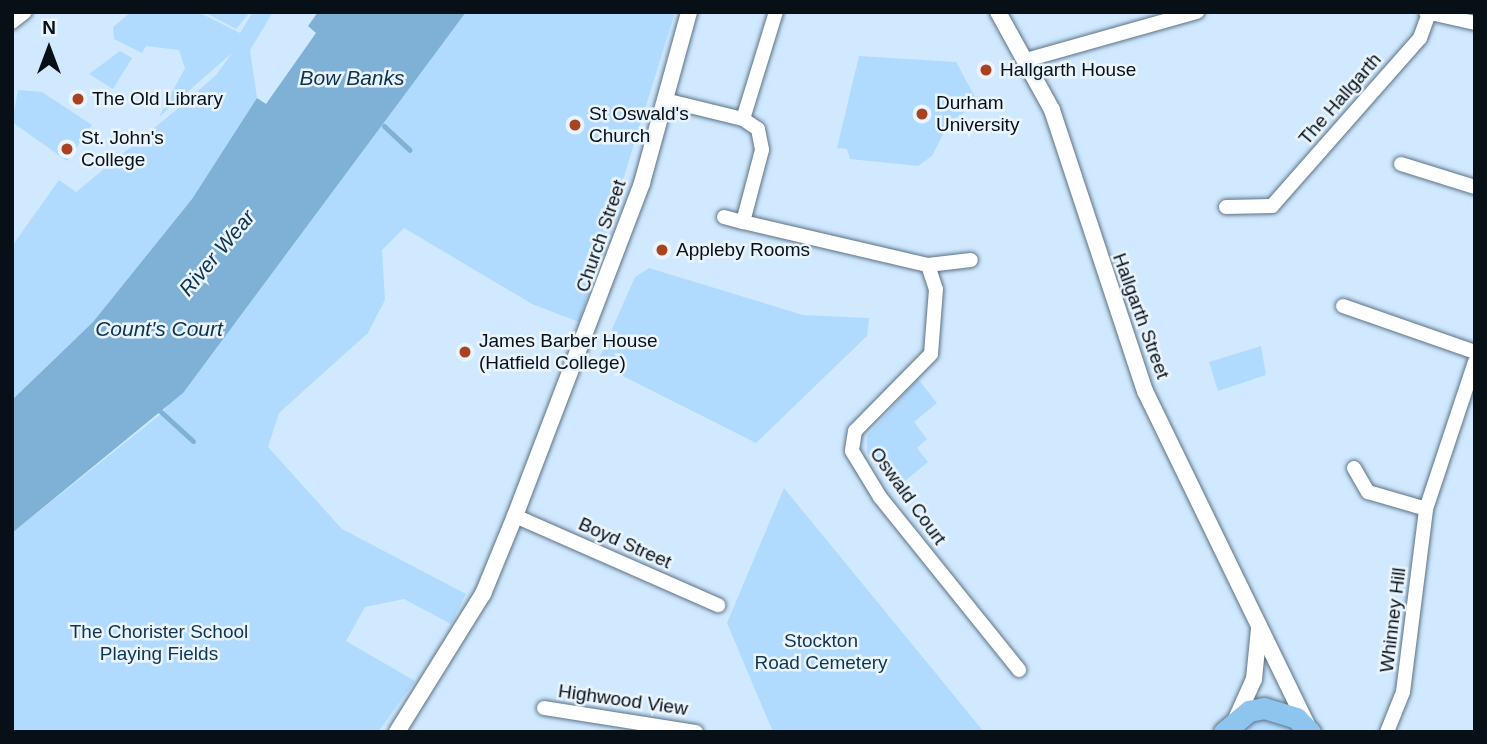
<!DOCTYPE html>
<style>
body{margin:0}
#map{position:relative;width:1487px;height:744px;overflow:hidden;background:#d0e9ff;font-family:Arial,sans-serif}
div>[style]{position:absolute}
.green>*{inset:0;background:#b1dbfe}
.water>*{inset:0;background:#7fb0d6}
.stream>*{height:5px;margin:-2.5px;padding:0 2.5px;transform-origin:2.5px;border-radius:2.5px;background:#7fb0d6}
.roads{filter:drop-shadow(0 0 2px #5c7285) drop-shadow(0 0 2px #5c7285)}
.minor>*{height:14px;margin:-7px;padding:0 7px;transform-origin:7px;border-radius:7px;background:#fff}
.tertiary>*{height:16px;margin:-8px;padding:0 8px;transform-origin:8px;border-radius:8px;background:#fff}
.primary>*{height:21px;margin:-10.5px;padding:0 10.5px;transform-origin:10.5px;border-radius:10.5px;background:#8dc5ee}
.dots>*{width:19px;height:19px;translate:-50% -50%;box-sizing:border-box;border:4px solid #eaf4fd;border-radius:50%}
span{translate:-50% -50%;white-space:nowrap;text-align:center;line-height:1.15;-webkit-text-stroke:5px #eaf4fd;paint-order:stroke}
.poi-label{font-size:19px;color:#081017}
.left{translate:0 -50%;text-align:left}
.street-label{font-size:19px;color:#081017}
.park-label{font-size:19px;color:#0f3550}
.water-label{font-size:21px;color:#0d334e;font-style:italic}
.frame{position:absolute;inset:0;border:14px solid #081017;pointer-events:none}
.north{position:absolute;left:14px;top:14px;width:70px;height:70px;-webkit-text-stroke:5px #eaf4fd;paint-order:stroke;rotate:0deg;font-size:19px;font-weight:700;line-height:28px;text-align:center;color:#081017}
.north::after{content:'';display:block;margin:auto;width:24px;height:32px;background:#081017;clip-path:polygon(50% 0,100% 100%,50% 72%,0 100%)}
</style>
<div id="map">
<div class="green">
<div style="clip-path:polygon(131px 12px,198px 12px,240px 33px,253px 12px,273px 12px,250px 50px,257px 98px,192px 199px,93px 322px,12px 400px,12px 246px,59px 180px,76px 192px,181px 106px,216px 75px,232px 53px,159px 117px,185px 68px,179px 50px,146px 46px,142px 53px,114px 39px,113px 27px)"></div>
<div style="clip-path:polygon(204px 12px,250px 12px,236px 29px)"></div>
<div style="clip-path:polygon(466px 12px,675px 12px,579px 322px,532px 304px,404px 228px,382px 250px,385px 300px,368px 333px,279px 413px,268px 447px,342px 529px,466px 594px,451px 624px,404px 599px,365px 607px,346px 641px,415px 681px,378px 732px,12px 732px,12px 533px,162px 413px)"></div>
<div style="clip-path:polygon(120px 51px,132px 58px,113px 89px,89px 74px)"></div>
<div style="clip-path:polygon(859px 56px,956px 62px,979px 104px,950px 121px,932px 156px,918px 166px,850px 159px,847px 149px,837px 148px)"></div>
<div style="clip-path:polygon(18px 90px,42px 92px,92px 125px,67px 161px,12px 122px)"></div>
<div style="clip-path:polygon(649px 268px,803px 315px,869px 318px,867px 336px,756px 443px,597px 363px,635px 277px)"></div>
<div style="clip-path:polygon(1261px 346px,1266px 375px,1218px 391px,1209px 362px)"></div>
<div style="clip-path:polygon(918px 379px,937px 403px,914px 422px,927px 439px,917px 448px,928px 462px,894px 490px,867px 452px,867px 436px)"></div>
<div style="clip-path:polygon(784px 488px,984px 732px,773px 732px,727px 623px)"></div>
<div style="clip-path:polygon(1269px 716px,1299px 732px,1236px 732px,1248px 721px)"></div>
</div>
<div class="water">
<div style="clip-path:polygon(318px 12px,466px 12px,183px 393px,12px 533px,12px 400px,93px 322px,192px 199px,257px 98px,266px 104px,316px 33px,308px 26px)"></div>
</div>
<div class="stream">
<div style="left:384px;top:126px;width:35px;rotate:43deg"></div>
<div style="left:159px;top:410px;width:46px;rotate:42.4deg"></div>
</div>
<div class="roads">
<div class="minor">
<div style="left:1426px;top:12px;width:50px;rotate:12.7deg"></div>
<div style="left:12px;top:22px;width:16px;rotate:-38deg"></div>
<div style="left:1026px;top:60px;width:178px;rotate:-15.7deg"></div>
<div style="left:665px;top:100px;width:80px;rotate:13.7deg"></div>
<div style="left:743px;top:119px;width:18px;rotate:34deg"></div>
<div style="left:758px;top:129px;width:21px;rotate:79deg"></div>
<div style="left:762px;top:150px;width:74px;rotate:104.8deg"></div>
<div style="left:743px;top:222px;width:190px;rotate:13.1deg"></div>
<div style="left:928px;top:265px;width:25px;rotate:72deg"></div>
<div style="left:936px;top:289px;width:65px;rotate:94.4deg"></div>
<div style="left:931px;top:354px;width:108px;rotate:134.6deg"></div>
<div style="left:855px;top:431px;width:20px;rotate:99deg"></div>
<div style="left:852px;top:451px;width:54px;rotate:58.7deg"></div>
<div style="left:880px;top:497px;width:222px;rotate:51.2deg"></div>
<div style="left:743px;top:119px;width:112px;rotate:-72.9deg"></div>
<div style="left:1401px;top:164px;width:77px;rotate:17.3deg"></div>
<div style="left:1226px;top:207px;width:46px;rotate:-1.2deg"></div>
<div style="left:1272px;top:206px;width:224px;rotate:-48.6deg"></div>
<div style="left:1420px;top:38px;width:27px;rotate:-70deg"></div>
<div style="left:724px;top:217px;width:20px;rotate:15deg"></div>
<div style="left:928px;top:265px;width:43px;rotate:-6.6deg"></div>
<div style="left:1343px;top:306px;width:140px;rotate:19.2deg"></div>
<div style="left:1354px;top:468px;width:28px;rotate:60deg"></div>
<div style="left:1368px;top:492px;width:60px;rotate:16.3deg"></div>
<div style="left:515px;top:516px;width:222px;rotate:23.7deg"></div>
<div style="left:544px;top:708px;width:154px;rotate:9deg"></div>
<div style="left:1387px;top:732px;width:43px;rotate:-68.2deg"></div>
<div style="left:1403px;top:692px;width:184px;rotate:-82.8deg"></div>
<div style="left:1426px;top:509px;width:155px;rotate:-71.6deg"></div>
</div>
<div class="tertiary">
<div style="left:998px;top:12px;width:112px;rotate:61.1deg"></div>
<div style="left:1052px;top:110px;width:296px;rotate:71.7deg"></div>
<div style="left:1145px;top:391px;width:373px;rotate:64.1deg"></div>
<div style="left:1236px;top:719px;width:44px;rotate:-65.8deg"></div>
<div style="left:1254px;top:679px;width:50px;rotate:-84.3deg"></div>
<div style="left:397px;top:732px;width:163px;rotate:-58.1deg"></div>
<div style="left:483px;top:594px;width:84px;rotate:-67.7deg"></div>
<div style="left:515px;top:516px;width:356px;rotate:-69.1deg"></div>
<div style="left:642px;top:183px;width:177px;rotate:-74.6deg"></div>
</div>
<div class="primary">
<div style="left:1224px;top:732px;width:33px;rotate:-40deg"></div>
<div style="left:1249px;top:711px;width:15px;rotate:-11deg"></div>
<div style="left:1264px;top:708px;width:34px;rotate:17deg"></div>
<div style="left:1296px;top:718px;width:20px;rotate:45deg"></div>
</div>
</div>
<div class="dots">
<div style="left:986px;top:70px;background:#a9421e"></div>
<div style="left:78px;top:99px;background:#a9421e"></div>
<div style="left:922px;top:114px;background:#a9421e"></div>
<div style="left:575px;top:125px;background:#a9421e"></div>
<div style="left:67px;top:149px;background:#a9421e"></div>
<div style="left:662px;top:250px;background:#a9421e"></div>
<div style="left:465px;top:352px;background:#a9421e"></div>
</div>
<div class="poi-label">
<span class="left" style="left:1000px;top:70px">Hallgarth House</span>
<span class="left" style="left:92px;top:99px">The Old Library</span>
<span class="left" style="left:936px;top:114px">Durham<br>University</span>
<span class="left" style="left:589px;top:125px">St Oswald's<br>Church</span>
<span class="left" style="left:81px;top:149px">St. John's<br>College</span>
<span class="left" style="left:676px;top:250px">Appleby Rooms</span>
<span class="left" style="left:479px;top:352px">James Barber House<br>(Hatfield College)</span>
</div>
<div class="street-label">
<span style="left:1340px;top:99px;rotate:-49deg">The Hallgarth</span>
<span style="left:601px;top:236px;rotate:-71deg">Church Street</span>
<span style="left:1141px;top:316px;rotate:70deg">Hallgarth Street</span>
<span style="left:908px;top:496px;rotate:54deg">Oswald Court</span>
<span style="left:625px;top:543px;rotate:24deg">Boyd Street</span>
<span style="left:1393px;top:620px;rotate:-83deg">Whinney Hill</span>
<span style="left:623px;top:700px;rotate:8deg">Highwood View</span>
</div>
<div class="park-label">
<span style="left:159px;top:643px">The Chorister School<br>Playing Fields</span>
<span style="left:821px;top:652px">Stockton<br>Road Cemetery</span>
</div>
<div class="water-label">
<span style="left:352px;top:78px">Bow Banks</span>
<span style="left:217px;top:253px;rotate:-50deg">River Wear</span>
<span style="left:159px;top:329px">Count's Court</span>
</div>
<div class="frame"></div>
<div class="north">N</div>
</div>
